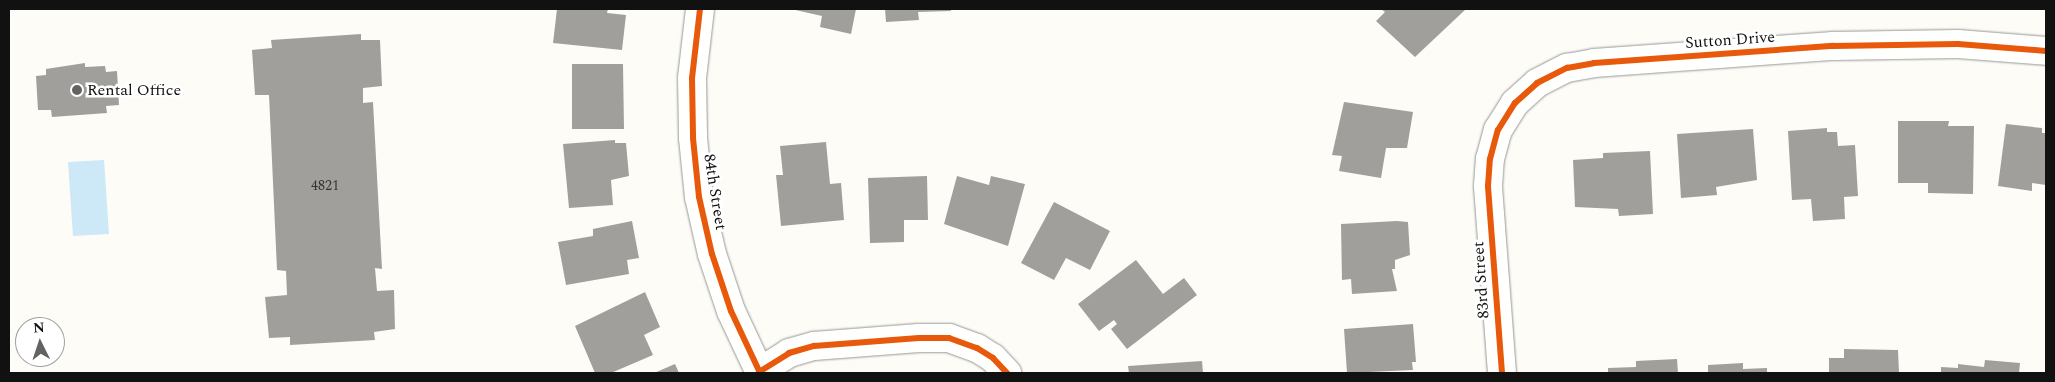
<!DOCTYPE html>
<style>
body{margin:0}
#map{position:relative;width:2055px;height:382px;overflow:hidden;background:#fdfcf7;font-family:Spectral,serif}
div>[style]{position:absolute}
.water>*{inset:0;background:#cde8f7}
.building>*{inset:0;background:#a19f9c}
.roads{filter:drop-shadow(0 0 1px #979795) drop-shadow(0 0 1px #979795)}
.street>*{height:28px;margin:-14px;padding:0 14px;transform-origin:14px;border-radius:14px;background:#fffffe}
.cycleway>*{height:6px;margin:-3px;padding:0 3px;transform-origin:3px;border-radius:3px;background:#e8590c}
.dots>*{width:14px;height:14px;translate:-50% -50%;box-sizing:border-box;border:2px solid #fff;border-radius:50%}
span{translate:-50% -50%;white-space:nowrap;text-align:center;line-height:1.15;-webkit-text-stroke:5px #fff;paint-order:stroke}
.number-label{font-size:14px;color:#353434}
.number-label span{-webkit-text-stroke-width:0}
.street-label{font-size:16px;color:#111}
.poi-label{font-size:16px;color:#111}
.left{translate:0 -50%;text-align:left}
.frame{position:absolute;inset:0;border:10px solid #111;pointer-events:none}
.north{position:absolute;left:15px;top:317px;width:50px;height:50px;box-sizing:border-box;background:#fff;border:1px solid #a0a0a0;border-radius:50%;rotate:356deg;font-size:14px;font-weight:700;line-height:20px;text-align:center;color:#111}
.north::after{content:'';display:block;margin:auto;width:18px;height:22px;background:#646362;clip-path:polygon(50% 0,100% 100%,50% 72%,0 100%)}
</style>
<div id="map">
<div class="water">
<div style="clip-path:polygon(104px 160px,109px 234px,73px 236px,68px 162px)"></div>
</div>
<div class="building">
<div style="clip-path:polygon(557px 9px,608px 9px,607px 13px,626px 15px,622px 50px,553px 43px)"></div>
<div style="clip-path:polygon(791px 9px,856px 9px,851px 34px,820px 27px,822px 16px)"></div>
<div style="clip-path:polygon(885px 9px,950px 9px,951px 11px,918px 12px,919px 20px,886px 22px)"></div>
<div style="clip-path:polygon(1381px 9px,1466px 9px,1415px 57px,1376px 21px,1385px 12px)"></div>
<div style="clip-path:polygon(361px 34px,361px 40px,380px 40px,382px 86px,363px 88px,363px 103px,373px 102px,382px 269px,375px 268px,377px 291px,394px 290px,395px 329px,374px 332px,375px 340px,290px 345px,290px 337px,269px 338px,265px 297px,287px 295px,286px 271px,277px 270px,269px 95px,255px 95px,252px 50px,272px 48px,271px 40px)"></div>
<div style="clip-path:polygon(85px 63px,85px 67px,105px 66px,106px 72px,117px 71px,119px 105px,106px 106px,107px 113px,52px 117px,51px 110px,38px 110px,36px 76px,46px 75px,46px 69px)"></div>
<div style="clip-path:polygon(572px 64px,623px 64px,624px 129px,572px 129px)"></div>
<div style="clip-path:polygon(1344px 102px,1413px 112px,1407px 148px,1386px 148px,1381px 178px,1339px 171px,1342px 156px,1332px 155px)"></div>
<div style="clip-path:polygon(1898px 121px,1949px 121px,1948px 126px,1974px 126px,1973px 194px,1928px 193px,1928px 183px,1898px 183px)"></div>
<div style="clip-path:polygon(2006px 124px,2042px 128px,2042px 133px,2046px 133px,2046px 185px,2032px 183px,2032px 191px,1998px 186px)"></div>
<div style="clip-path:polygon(1827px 128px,1827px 132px,1837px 132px,1838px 146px,1855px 145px,1858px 196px,1844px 197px,1845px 219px,1813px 221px,1811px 199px,1792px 200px,1788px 131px)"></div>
<div style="clip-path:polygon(1753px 129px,1757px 180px,1716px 187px,1717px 195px,1681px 198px,1677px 134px)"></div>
<div style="clip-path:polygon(615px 140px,615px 143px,626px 143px,629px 176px,611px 180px,613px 205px,569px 208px,563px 144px)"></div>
<div style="clip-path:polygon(826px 142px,830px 184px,841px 183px,844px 220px,781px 226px,776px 175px,783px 175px,780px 146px)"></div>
<div style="clip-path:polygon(1650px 151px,1653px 214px,1619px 216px,1618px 209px,1575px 207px,1573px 160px,1603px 158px,1603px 153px)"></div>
<div style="clip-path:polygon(927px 176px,928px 220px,904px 220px,904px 242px,870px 243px,868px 178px)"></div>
<div style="clip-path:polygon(957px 176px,989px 185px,991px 176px,1025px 184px,1008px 246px,944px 224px)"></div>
<div style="clip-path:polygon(1054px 202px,1110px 231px,1090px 270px,1066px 258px,1054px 280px,1021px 263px)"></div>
<div style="clip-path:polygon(632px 221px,639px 258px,627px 260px,629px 274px,566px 285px,558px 242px,593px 236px,593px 229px)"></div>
<div style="clip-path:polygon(1397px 221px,1408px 222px,1410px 255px,1395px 260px,1395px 269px,1392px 269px,1397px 291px,1352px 294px,1351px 279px,1342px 280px,1341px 224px)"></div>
<div style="clip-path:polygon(1136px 260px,1163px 294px,1184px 278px,1197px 295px,1127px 349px,1111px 329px,1117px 324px,1114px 320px,1099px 331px,1078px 304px)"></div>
<div style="clip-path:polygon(645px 292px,660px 327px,644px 335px,653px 355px,611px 373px,595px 373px,575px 326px)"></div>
<div style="clip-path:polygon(1413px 324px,1416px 362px,1412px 362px,1413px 370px,1347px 373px,1344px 329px)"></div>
<div style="clip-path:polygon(1844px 349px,1898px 350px,1899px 373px,1829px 373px,1829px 358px,1844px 358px)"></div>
<div style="clip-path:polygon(1677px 359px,1678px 373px,1608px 373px,1608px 368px,1636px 367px,1636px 361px)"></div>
<div style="clip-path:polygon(1985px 360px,2020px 363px,2019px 373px,1941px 373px,1941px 367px,1958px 368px,1958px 364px,1984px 367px)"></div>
<div style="clip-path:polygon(1202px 361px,1203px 373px,1129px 373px,1128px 366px)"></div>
<div style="clip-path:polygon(1743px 363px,1743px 369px,1767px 368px,1767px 373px,1708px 373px,1708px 365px)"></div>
<div style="clip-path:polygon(675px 364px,679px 373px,654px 373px)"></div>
</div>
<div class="roads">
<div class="street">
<div style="left:700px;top:9px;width:69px;rotate:96.6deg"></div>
<div style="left:692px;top:78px;width:60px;rotate:89deg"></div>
<div style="left:693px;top:138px;width:59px;rotate:84.2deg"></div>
<div style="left:699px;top:197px;width:58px;rotate:77.2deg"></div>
<div style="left:712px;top:254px;width:60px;rotate:71.6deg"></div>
<div style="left:731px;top:311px;width:68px;rotate:64.9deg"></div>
<div style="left:759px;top:372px;width:36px;rotate:-32deg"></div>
<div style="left:789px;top:353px;width:26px;rotate:-16deg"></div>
<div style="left:814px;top:346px;width:105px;rotate:-4.4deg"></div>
<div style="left:919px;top:338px;width:30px"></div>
<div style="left:949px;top:338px;width:30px;rotate:20deg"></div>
<div style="left:977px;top:348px;width:19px;rotate:32deg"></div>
<div style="left:993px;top:358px;width:21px;rotate:47deg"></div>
<div style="left:1502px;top:373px;width:188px;rotate:-94.3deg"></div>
<div style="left:1488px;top:186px;width:27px;rotate:-86deg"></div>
<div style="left:1490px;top:159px;width:30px;rotate:-75deg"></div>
<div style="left:1498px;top:130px;width:32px;rotate:-58deg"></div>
<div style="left:1515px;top:103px;width:30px;rotate:-42deg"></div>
<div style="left:1537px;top:83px;width:34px;rotate:-27deg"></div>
<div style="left:1567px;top:68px;width:27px;rotate:-10deg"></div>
<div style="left:1594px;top:63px;width:240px;rotate:-4.1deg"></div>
<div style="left:1833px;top:46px;width:125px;rotate:-0.9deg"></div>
<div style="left:1958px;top:44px;width:88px;rotate:4.5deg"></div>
</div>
</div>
<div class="cycleway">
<div style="left:700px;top:9px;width:69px;rotate:96.6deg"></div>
<div style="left:692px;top:78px;width:60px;rotate:89deg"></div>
<div style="left:693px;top:138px;width:59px;rotate:84.2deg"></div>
<div style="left:699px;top:197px;width:58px;rotate:77.2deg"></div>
<div style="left:712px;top:254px;width:60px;rotate:71.6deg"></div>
<div style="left:731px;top:311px;width:68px;rotate:64.9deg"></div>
<div style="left:759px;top:372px;width:36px;rotate:-32deg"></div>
<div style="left:789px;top:353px;width:26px;rotate:-16deg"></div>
<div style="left:814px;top:346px;width:105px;rotate:-4.4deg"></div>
<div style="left:919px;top:338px;width:30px"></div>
<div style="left:949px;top:338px;width:30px;rotate:20deg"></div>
<div style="left:977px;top:348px;width:19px;rotate:32deg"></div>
<div style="left:993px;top:358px;width:21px;rotate:47deg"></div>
<div style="left:1502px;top:373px;width:188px;rotate:-94.3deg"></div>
<div style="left:1488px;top:186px;width:27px;rotate:-86deg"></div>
<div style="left:1490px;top:159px;width:30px;rotate:-75deg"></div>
<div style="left:1498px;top:130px;width:32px;rotate:-58deg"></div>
<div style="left:1515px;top:103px;width:30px;rotate:-42deg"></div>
<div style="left:1537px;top:83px;width:34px;rotate:-27deg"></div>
<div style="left:1567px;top:68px;width:27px;rotate:-10deg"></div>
<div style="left:1594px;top:63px;width:240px;rotate:-4.1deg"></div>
<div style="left:1833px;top:46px;width:125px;rotate:-0.9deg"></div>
<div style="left:1958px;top:44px;width:88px;rotate:4.5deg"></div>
</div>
<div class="dots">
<div style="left:77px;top:90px;background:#646362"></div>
</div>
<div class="number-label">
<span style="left:325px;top:186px">4821</span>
</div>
<div class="street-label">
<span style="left:1730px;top:40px;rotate:-4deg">Sutton Drive</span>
<span style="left:715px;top:192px;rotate:81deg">84th Street</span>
<span style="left:1481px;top:280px;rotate:-94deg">83rd Street</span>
</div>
<div class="poi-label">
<span class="left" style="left:87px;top:90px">Rental Office</span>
</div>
<div class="frame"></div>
<div class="north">N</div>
</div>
